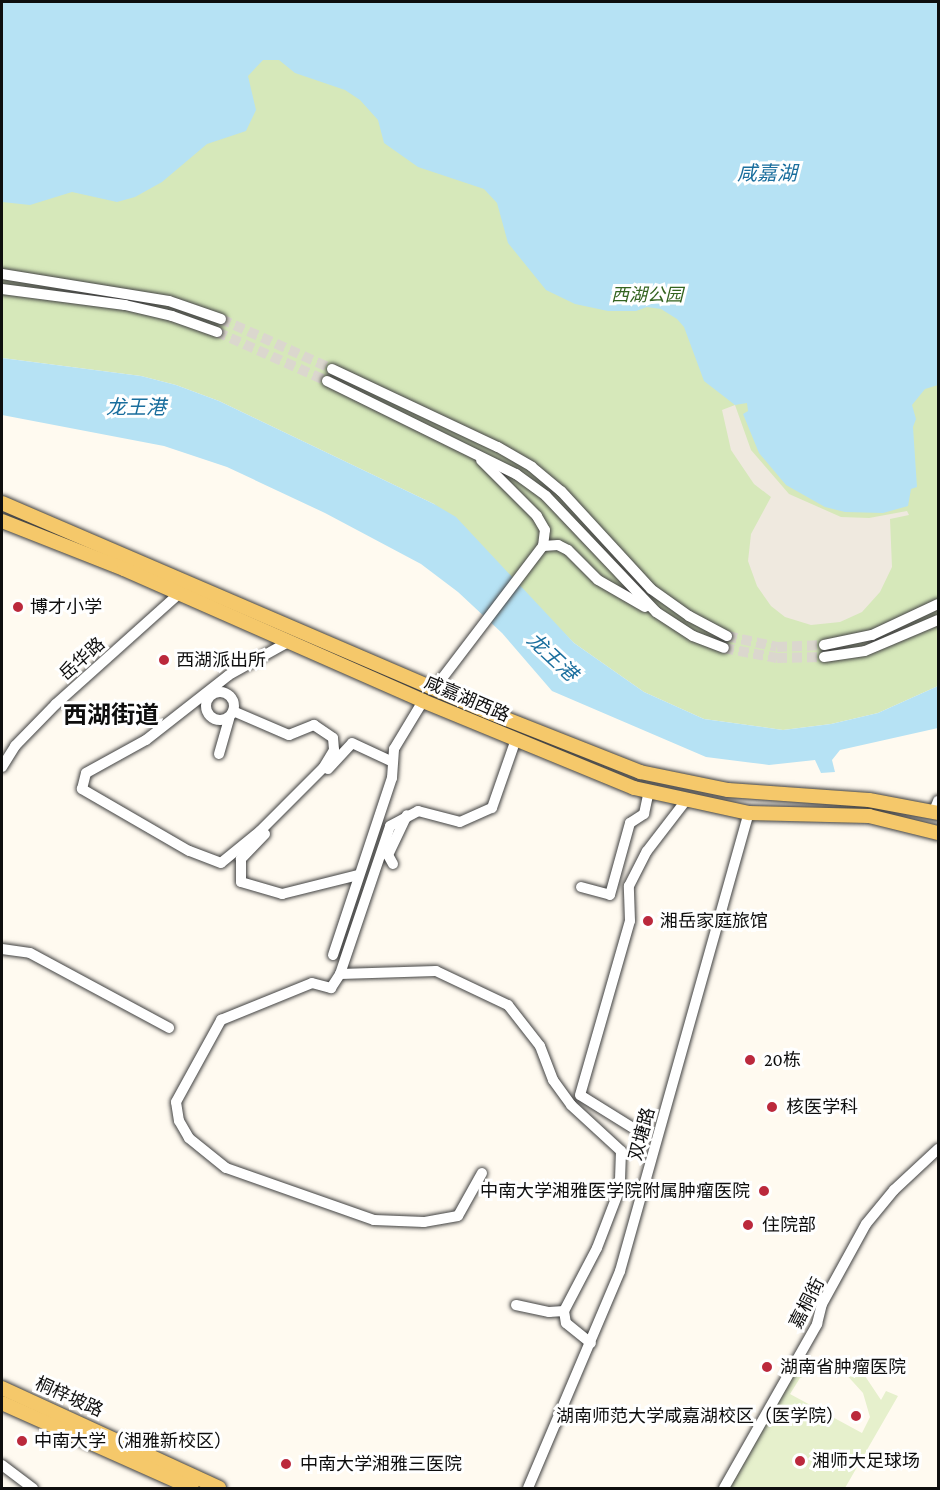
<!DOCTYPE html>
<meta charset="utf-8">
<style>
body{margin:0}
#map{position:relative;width:940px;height:1490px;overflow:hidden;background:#fffaf0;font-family:"Crimson Pro","Noto Sans SC",serif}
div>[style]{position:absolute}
.green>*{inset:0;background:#d6e8ba}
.pitch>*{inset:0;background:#e6f0cc}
.plaza>*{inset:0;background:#efe9df}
.water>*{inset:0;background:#b6e2f4}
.minor-tunnel>*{height:10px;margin-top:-5px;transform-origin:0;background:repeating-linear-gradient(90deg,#dbd7ce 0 10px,transparent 0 15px)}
.roads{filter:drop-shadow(0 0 2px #414141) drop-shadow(0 0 2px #414141)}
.minor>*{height:10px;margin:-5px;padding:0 5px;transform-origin:5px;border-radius:5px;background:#fff}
.minor>.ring{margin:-5px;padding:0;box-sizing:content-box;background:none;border:10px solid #fff;border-radius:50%}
.major>*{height:14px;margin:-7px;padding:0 7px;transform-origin:7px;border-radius:7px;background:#f5c86a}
.dots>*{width:16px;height:16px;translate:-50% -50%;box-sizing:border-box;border:3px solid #fff;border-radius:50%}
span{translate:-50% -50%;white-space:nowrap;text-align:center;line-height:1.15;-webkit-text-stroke:6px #fff;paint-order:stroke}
.park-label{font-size:18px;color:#346420;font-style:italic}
.poi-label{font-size:18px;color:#0e0e0e}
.left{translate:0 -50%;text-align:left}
.right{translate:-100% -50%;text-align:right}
.street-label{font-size:18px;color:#0e0e0e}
.water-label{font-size:20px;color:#1a6e9d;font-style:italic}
.district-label{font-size:24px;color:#0e0e0e;font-weight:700}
.frame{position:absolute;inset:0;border:3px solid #0e0e0e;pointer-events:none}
</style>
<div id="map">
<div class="green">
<div style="clip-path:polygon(2px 2px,938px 2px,938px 686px,878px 713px,831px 724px,783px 730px,704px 719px,644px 692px,574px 643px,434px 504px,219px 401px,176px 385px,141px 376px,2px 358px)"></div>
</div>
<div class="pitch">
<div style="clip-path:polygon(evenodd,820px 1360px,849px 1363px,861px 1370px,881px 1400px,886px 1391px,898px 1396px,845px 1488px,727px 1488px,799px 1366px,820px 1360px,819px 1370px,844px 1372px,863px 1393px,870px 1417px,862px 1433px,790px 1394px,800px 1378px,819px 1370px)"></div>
</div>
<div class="plaza">
<div style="clip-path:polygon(735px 405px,751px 450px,789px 494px,841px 517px,869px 518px,907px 511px,909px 515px,890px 519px,892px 567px,880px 592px,862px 612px,840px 622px,811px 625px,785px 617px,771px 606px,757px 586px,748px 561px,751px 534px,771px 497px,754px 484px,731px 450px,722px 410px)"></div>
</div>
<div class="water">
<div style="clip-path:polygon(2px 2px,938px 2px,938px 385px,925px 389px,912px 405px,916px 419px,913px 427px,917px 487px,911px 489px,908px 506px,883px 513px,845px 512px,825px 507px,786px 485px,759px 453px,743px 414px,748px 411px,747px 403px,735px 405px,704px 381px,684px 327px,677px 319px,661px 309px,647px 307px,636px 311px,608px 311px,575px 304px,546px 290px,508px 243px,497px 203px,484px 189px,418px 167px,384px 143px,378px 120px,360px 100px,345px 90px,295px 73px,279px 60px,263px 60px,248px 76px,256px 110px,246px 131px,207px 144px,162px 182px,135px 197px,117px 202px,72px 192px,30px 205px,2px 202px)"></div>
<div style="clip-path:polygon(2px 358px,141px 376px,176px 385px,219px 401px,434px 504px,456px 517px,574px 643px,644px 692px,704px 719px,783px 730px,831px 724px,878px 713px,938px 686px,938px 728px,840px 750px,832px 760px,835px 772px,821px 773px,815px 760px,769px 765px,706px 757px,552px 691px,502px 633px,458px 592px,421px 564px,325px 513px,227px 467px,164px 446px,2px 415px)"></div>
</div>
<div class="minor-tunnel">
<div style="left:221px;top:319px;width:122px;rotate:24.2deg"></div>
<div style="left:217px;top:332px;width:120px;rotate:24deg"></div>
<div style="left:727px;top:636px;width:51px;rotate:12.4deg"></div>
<div style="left:777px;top:647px;width:47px;rotate:-2.4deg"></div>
<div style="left:724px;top:648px;width:54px;rotate:10.7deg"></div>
<div style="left:777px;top:658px;width:47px;rotate:-1.2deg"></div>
</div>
<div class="roads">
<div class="minor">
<div style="left:2px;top:274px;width:169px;rotate:9.2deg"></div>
<div style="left:169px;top:301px;width:55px;rotate:19.1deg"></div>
<div style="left:2px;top:289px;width:124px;rotate:7.4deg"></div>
<div style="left:125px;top:305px;width:48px;rotate:13.2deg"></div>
<div style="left:172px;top:316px;width:48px;rotate:19.6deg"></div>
<div style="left:332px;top:369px;width:183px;rotate:25.2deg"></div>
<div style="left:498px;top:447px;width:39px;rotate:30deg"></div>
<div style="left:532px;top:467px;width:38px;rotate:40deg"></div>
<div style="left:561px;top:491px;width:133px;rotate:47.4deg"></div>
<div style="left:651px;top:589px;width:47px;rotate:35.4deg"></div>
<div style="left:689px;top:616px;width:43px;rotate:27.8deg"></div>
<div style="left:327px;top:381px;width:211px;rotate:26.2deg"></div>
<div style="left:516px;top:474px;width:37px;rotate:36deg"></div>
<div style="left:546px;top:496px;width:160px;rotate:46.5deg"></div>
<div style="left:656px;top:612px;width:44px;rotate:33deg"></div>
<div style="left:693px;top:636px;width:33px;rotate:21deg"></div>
<div style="left:543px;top:546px;width:15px;rotate:-4deg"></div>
<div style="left:558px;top:545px;width:11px;rotate:27deg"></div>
<div style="left:568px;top:550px;width:42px;rotate:45deg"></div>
<div style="left:598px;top:580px;width:54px;rotate:29.9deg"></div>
<div style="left:824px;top:645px;width:49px;rotate:-11.8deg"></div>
<div style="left:872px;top:635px;width:73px;rotate:-25.2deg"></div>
<div style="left:824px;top:657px;width:41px;rotate:-8.3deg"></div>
<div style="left:865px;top:651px;width:79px;rotate:-23deg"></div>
<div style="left:434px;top:689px;width:180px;rotate:-52.7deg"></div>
<div style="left:543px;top:546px;width:16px;rotate:-83deg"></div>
<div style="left:545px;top:530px;width:16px;rotate:-120deg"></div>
<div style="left:537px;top:516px;width:79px;rotate:-135deg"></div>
<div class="ring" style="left:206px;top:692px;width:18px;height:18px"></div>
<div style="left:233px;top:711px;width:61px;rotate:23.2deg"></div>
<div style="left:289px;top:735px;width:27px;rotate:-22deg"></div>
<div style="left:314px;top:725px;width:23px;rotate:34deg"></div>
<div style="left:333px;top:738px;width:12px;rotate:85deg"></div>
<div style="left:334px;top:750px;width:21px;rotate:121deg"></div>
<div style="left:323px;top:768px;width:89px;rotate:135deg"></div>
<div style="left:260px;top:831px;width:50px;rotate:140.6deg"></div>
<div style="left:221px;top:863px;width:34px;rotate:-159deg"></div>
<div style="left:189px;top:851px;width:124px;rotate:-149.9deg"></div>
<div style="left:82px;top:789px;width:16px;rotate:-76deg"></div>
<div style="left:86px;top:773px;width:68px;rotate:-28.8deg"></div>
<div style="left:146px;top:740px;width:105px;rotate:-38.1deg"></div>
<div style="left:229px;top:675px;width:70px;rotate:-29.1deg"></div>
<div style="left:219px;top:754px;width:37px;rotate:-74deg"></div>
<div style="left:2px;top:767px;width:25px;rotate:-58deg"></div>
<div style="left:15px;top:746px;width:59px;rotate:-45.7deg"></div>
<div style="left:56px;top:704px;width:171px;rotate:-41.9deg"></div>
<div style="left:328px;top:769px;width:35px;rotate:-47deg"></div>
<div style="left:352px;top:743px;width:45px;rotate:24.9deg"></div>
<div style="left:934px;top:811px;width:11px;rotate:-68deg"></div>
<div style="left:265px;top:834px;width:35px;rotate:134deg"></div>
<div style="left:241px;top:859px;width:23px;rotate:90deg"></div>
<div style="left:241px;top:882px;width:43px;rotate:16.3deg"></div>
<div style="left:282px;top:894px;width:78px;rotate:-14deg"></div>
<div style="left:393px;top:864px;width:10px;rotate:-119deg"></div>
<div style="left:388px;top:855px;width:44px;rotate:-64.6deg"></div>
<div style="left:581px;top:887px;width:30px;rotate:15deg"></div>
<div style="left:610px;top:895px;width:75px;rotate:-74.5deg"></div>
<div style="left:630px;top:823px;width:17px;rotate:-33deg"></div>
<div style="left:644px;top:814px;width:24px;rotate:-78deg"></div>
<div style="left:2px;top:949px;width:28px;rotate:8deg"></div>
<div style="left:30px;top:953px;width:158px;rotate:28.3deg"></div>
<div style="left:333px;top:955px;width:187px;rotate:-71.6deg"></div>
<div style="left:392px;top:778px;width:29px;rotate:-86deg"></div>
<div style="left:394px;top:749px;width:56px;rotate:-58.9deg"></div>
<div style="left:340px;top:974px;width:96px;rotate:-1.8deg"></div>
<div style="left:436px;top:971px;width:80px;rotate:25.3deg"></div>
<div style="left:508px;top:1005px;width:52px;rotate:52deg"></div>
<div style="left:540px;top:1046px;width:36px;rotate:69deg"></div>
<div style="left:553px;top:1080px;width:31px;rotate:54deg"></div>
<div style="left:571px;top:1105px;width:68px;rotate:42.6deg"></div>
<div style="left:621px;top:1151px;width:37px;rotate:92deg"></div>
<div style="left:620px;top:1188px;width:64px;rotate:111deg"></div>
<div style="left:597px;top:1248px;width:71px;rotate:117.6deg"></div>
<div style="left:564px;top:1311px;width:12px;rotate:81deg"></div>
<div style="left:566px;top:1323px;width:32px;rotate:39deg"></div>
<div style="left:633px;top:1128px;width:62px;rotate:-148.1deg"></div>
<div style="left:580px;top:1095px;width:181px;rotate:-74deg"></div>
<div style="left:630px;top:921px;width:35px;rotate:-92deg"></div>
<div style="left:629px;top:886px;width:39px;rotate:-63deg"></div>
<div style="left:647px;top:851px;width:66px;rotate:-52.4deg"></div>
<div style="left:482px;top:1173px;width:49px;rotate:119.2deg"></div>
<div style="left:458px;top:1216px;width:35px;rotate:170deg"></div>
<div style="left:424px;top:1222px;width:50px;rotate:-177.7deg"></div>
<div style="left:374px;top:1220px;width:157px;rotate:-160.6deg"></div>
<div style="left:226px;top:1168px;width:48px;rotate:-141deg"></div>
<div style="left:189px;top:1138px;width:20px;rotate:-120deg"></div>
<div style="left:179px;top:1121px;width:19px;rotate:-99deg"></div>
<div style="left:176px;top:1102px;width:94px;rotate:-61.2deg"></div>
<div style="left:221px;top:1020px;width:98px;rotate:-22.1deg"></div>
<div style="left:312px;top:983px;width:20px;rotate:15deg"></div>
<div style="left:331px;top:988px;width:17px;rotate:-57deg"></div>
<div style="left:340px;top:974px;width:156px;rotate:-71.3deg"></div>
<div style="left:390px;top:826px;width:32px;rotate:-28deg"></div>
<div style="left:418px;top:811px;width:43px;rotate:14.7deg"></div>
<div style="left:460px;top:822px;width:35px;rotate:-24deg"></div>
<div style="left:492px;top:808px;width:73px;rotate:-70.8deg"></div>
<div style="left:516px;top:1305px;width:34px;rotate:12deg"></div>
<div style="left:549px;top:1312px;width:15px;rotate:-4deg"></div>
<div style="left:2px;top:1465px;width:39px;rotate:37deg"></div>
<div style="left:528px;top:1488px;width:236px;rotate:-67deg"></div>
<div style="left:620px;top:1271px;width:476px;rotate:-74.3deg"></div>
<div style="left:724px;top:1488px;width:189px;rotate:-60.4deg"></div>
<div style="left:817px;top:1324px;width:21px;rotate:-76deg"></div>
<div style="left:822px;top:1304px;width:91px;rotate:-61.2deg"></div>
<div style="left:866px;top:1224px;width:44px;rotate:-50.5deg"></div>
<div style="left:894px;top:1190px;width:60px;rotate:-43deg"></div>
</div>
<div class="major">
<div style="left:2px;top:503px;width:527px;rotate:23.26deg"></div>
<div style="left:486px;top:711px;width:166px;rotate:21.6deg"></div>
<div style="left:640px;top:772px;width:90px;rotate:11.6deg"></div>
<div style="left:728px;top:790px;width:141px;rotate:4.1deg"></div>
<div style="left:869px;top:800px;width:70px;rotate:10.7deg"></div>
<div style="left:2px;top:521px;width:131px;rotate:21.5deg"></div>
<div style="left:124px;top:569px;width:327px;rotate:23.8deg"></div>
<div style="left:423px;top:701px;width:228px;rotate:22.4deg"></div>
<div style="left:634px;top:788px;width:118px;rotate:12.3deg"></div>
<div style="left:749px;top:813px;width:120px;rotate:1.4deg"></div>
<div style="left:869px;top:816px;width:71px;rotate:13.8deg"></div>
<div style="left:2px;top:1388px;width:239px;rotate:24.7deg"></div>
<div style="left:2px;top:1403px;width:208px;rotate:24.1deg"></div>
</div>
</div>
<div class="dots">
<div style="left:18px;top:607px;background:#bb293c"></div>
<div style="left:164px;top:660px;background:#bb293c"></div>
<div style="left:648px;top:921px;background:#bb293c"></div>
<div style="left:750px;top:1060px;background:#bb293c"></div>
<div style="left:772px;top:1107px;background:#bb293c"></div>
<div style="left:764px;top:1191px;background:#bb293c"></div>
<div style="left:748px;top:1225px;background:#bb293c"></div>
<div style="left:767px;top:1367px;background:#bb293c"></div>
<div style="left:856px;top:1416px;background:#bb293c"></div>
<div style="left:22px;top:1441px;background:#bb293c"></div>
<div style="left:800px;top:1461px;background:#bb293c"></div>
<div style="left:286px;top:1464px;background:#bb293c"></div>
</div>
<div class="park-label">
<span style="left:647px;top:295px">西湖公园</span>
</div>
<div class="poi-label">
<span class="left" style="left:30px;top:607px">博才小学</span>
<span class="left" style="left:176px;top:660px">西湖派出所</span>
<span class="left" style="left:660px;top:921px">湘岳家庭旅馆</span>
<span class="left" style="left:764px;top:1060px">20栋</span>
<span class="left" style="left:786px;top:1107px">核医学科</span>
<span class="right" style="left:750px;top:1191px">中南大学湘雅医学院附属肿瘤医院</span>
<span class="left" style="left:762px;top:1225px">住院部</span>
<span class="left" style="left:780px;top:1367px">湖南省肿瘤医院</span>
<span class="right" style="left:844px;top:1416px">湖南师范大学咸嘉湖校区（医学院）</span>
<span class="left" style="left:34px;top:1441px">中南大学（湘雅新校区）</span>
<span class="left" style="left:812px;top:1461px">湘师大足球场</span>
<span class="left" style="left:300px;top:1464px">中南大学湘雅三医院</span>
</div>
<div class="street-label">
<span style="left:82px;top:659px;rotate:-42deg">岳华路</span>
<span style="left:467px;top:699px;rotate:23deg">咸嘉湖西路</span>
<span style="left:642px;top:1134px;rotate:-75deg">双塘路</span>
<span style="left:807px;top:1303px;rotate:-63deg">嘉桐街</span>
<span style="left:69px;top:1397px;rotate:24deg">桐梓坡路</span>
</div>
<div class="water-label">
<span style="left:767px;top:173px">咸嘉湖</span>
<span style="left:136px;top:407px">龙王港</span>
<span style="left:552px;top:657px;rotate:43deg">龙王港</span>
</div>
<div class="district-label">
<span style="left:111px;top:715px">西湖街道</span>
</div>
<div class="frame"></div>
</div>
